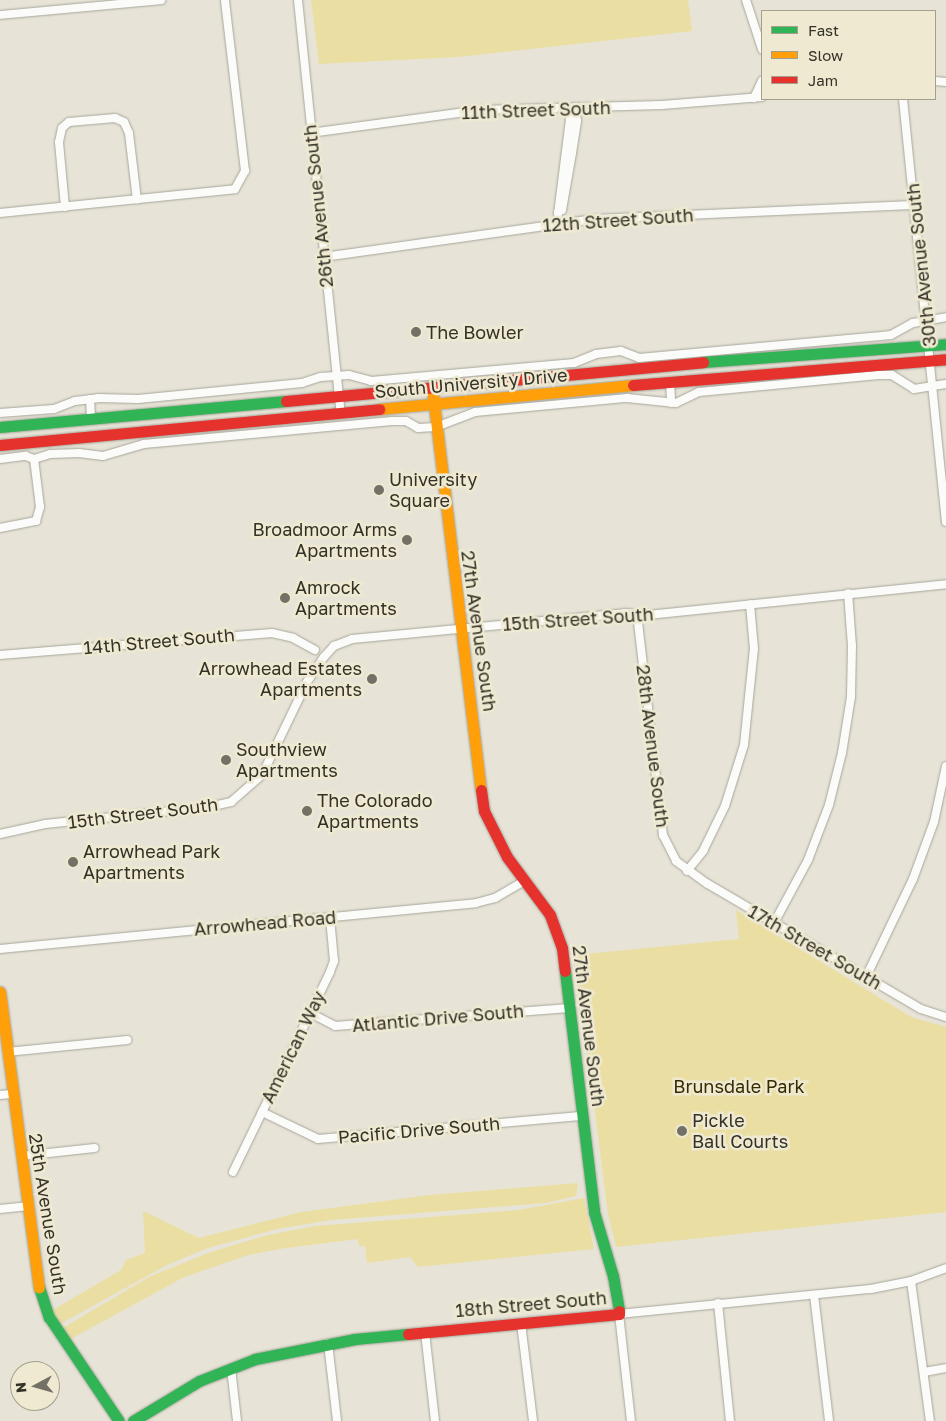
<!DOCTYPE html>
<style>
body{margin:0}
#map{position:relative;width:946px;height:1421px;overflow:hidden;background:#e7e4d7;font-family:"Golos Text",sans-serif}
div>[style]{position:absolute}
.green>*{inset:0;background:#eadea3}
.roads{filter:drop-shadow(0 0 1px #a7a59b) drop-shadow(0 0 1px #a7a59b)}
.street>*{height:8px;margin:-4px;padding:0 4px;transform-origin:4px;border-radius:4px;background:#fbfbf9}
.fast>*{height:11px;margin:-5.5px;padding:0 5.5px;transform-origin:5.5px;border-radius:5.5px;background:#30b455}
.slow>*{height:11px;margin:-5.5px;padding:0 5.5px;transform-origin:5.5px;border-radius:5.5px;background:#ff9f0a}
.jam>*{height:11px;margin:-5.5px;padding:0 5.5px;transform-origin:5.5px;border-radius:5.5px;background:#e5322d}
.dots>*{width:14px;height:14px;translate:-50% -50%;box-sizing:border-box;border:2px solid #eee9d0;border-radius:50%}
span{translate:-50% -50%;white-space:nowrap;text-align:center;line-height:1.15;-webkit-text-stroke:5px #eee9d0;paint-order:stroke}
.street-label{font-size:18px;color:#343228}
.poi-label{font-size:18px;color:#343228}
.left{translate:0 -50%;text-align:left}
.right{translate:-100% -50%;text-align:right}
.park-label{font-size:18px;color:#342b00}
.legend{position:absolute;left:761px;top:10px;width:175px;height:90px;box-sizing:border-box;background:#eee9d0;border:1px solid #a4a08d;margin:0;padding:6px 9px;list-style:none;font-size:15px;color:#343228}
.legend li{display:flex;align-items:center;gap:10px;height:25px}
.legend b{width:25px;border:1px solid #a4a08d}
.north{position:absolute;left:10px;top:1361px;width:50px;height:50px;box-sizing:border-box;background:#eee9d0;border:1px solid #a4a08d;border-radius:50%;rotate:264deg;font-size:14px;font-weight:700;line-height:20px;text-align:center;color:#343228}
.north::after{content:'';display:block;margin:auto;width:18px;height:22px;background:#737065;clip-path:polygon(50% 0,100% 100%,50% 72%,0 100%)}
</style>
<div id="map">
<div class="green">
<div style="clip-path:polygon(311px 0,688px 0,692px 31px,458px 57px,319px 64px)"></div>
<div style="clip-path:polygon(736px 910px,911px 1017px,946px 1027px,946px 1212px,616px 1247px,608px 1214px,575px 955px,739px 939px)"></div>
<div style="clip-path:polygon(578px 1183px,576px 1196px,546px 1203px,331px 1220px,277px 1229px,208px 1248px,167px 1265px,58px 1325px,51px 1311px,121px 1270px,126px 1260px,145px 1253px,143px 1211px,199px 1238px,301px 1212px,430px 1195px)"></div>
<div style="clip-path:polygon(584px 1198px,594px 1249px,418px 1267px,410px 1257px,367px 1263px,365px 1246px,359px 1246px,358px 1239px,279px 1249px,249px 1255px,184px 1277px,69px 1340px,61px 1329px,151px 1276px,208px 1253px,268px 1235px,316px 1226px,519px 1210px)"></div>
</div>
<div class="roads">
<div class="street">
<div style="left:298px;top:0;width:415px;rotate:84.1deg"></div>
<div style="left:746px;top:0;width:52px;rotate:71.9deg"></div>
<div style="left:0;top:15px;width:162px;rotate:-5.3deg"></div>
<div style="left:935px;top:81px;width:11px;rotate:5deg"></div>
<div style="left:754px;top:98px;width:19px;rotate:-65deg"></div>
<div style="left:903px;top:99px;width:425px;rotate:84.2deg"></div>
<div style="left:310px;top:133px;width:172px;rotate:-7.7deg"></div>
<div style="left:480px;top:110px;width:182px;rotate:-1.6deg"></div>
<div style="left:662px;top:105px;width:100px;rotate:-4.6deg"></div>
<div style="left:65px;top:207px;width:65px;rotate:-95.3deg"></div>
<div style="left:59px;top:142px;width:14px;rotate:-78deg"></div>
<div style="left:62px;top:128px;width:9px;rotate:-41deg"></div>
<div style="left:69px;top:122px;width:46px;rotate:-5deg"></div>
<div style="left:115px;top:118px;width:10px;rotate:24deg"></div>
<div style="left:124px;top:122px;width:12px;rotate:66deg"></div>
<div style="left:129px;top:133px;width:67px;rotate:83.2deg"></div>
<div style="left:558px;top:212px;width:4px;rotate:-27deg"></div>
<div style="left:562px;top:210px;width:58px;rotate:-80deg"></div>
<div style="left:572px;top:153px;width:32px;rotate:-81deg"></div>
<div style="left:577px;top:121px;width:14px;rotate:-98deg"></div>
<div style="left:0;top:213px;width:236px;rotate:-5.8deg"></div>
<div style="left:235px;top:189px;width:21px;rotate:-61deg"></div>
<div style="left:245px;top:171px;width:172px;rotate:-96.7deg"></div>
<div style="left:558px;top:214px;width:96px;rotate:-82.8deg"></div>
<div style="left:570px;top:119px;width:4px;rotate:-27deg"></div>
<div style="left:324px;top:257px;width:273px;rotate:-8deg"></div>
<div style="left:594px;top:219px;width:320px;rotate:-2.5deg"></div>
<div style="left:670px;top:381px;width:22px;rotate:87deg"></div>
<div style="left:90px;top:399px;width:20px;rotate:87deg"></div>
<div style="left:0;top:413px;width:54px;rotate:-4.2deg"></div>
<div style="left:54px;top:409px;width:22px;rotate:-21deg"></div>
<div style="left:75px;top:401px;width:23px;rotate:-7deg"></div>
<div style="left:98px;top:398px;width:40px;rotate:1.4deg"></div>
<div style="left:138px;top:399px;width:165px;rotate:-5.6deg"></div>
<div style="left:302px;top:383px;width:20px;rotate:-18deg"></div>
<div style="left:321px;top:377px;width:28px;rotate:-4deg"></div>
<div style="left:349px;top:375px;width:23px;rotate:15deg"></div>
<div style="left:371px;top:381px;width:204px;rotate:-5.1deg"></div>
<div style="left:574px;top:363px;width:24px;rotate:-22deg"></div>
<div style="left:596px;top:354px;width:25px;rotate:-7deg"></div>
<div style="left:621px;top:351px;width:19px;rotate:21deg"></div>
<div style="left:639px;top:358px;width:253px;rotate:-5.2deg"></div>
<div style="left:891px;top:335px;width:25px;rotate:-29deg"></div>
<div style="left:913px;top:323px;width:34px;rotate:-10deg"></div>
<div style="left:0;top:459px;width:26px;rotate:-7deg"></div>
<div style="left:26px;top:456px;width:9px;rotate:21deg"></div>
<div style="left:34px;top:459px;width:17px;rotate:-17deg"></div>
<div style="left:50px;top:454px;width:29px;rotate:-2deg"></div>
<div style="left:79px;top:453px;width:24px;rotate:7deg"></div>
<div style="left:103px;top:456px;width:43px;rotate:-16.3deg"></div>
<div style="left:144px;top:444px;width:249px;rotate:-5.3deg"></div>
<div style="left:392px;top:421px;width:14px"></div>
<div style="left:406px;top:421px;width:14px;rotate:30deg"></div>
<div style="left:418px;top:428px;width:18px;rotate:-3deg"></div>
<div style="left:436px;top:427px;width:42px;rotate:-21deg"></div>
<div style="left:475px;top:412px;width:153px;rotate:-5.3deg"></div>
<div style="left:627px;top:398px;width:49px;rotate:5.8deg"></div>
<div style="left:676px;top:403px;width:25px;rotate:-26deg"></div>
<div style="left:699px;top:392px;width:180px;rotate:-5.4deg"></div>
<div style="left:878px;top:375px;width:14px"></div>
<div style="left:892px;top:375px;width:26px;rotate:32deg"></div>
<div style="left:914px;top:389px;width:32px;rotate:-9deg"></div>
<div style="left:0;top:528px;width:37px;rotate:-11deg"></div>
<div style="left:36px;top:521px;width:15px;rotate:-74deg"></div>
<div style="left:40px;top:507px;width:48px;rotate:-97.1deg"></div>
<div style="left:637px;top:614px;width:223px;rotate:83.3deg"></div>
<div style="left:663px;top:835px;width:29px;rotate:63deg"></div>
<div style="left:676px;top:861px;width:39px;rotate:36deg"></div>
<div style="left:708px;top:884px;width:166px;rotate:30.4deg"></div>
<div style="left:851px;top:968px;width:81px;rotate:30.4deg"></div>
<div style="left:921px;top:1009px;width:26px;rotate:18deg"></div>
<div style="left:0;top:655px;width:273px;rotate:-4.6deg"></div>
<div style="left:272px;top:633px;width:22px;rotate:13deg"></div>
<div style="left:293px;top:638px;width:25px;rotate:29deg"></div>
<div style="left:0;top:834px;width:46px;rotate:-12.5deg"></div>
<div style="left:45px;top:824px;width:165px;rotate:-5.9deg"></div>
<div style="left:209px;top:807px;width:23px;rotate:-13deg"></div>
<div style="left:231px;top:802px;width:41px;rotate:-41.1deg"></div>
<div style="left:262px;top:775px;width:103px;rotate:-64.2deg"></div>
<div style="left:307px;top:682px;width:30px;rotate:-56deg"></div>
<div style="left:324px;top:657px;width:15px;rotate:-48deg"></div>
<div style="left:334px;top:646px;width:19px;rotate:-21deg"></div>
<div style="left:352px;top:639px;width:274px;rotate:-5.4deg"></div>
<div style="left:625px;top:613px;width:23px;rotate:5deg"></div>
<div style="left:648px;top:615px;width:300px;rotate:-5.9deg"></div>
<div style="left:687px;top:871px;width:26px;rotate:-51deg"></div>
<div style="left:703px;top:851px;width:50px;rotate:-63.9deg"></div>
<div style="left:725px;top:806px;width:64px;rotate:-72.7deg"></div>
<div style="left:744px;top:745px;width:97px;rotate:-84.1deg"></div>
<div style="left:754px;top:649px;width:45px;rotate:-95.1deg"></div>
<div style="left:774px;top:923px;width:72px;rotate:-61.6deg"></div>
<div style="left:808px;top:860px;width:59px;rotate:-69.1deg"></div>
<div style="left:829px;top:805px;width:54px;rotate:-76deg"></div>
<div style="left:842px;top:753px;width:57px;rotate:-80.9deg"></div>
<div style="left:851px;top:697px;width:51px;rotate:-88.9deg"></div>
<div style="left:852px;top:646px;width:53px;rotate:-94.3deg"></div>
<div style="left:0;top:949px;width:478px;rotate:-5.5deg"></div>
<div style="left:476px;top:903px;width:20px;rotate:-15deg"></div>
<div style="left:495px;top:898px;width:34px;rotate:-30deg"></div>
<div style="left:866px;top:977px;width:109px;rotate:-64.4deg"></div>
<div style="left:913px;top:879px;width:61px;rotate:-69.8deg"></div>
<div style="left:934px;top:822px;width:57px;rotate:-77.9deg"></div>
<div style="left:310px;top:1013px;width:28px;rotate:27deg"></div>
<div style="left:335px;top:1026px;width:235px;rotate:-4.4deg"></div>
<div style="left:7px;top:1052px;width:121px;rotate:-5.7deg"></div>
<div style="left:0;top:1095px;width:12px;rotate:-5deg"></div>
<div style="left:262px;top:1112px;width:62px;rotate:25.7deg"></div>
<div style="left:318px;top:1139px;width:266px;rotate:-5deg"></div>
<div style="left:21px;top:1156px;width:74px;rotate:-6.2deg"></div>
<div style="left:233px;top:1172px;width:222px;rotate:-64.1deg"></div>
<div style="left:330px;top:972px;width:12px;rotate:-70deg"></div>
<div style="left:334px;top:961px;width:43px;rotate:-95.3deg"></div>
<div style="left:0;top:1209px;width:27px;rotate:-6deg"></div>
<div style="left:911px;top:1281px;width:141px;rotate:82.3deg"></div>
<div style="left:814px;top:1295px;width:127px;rotate:83.2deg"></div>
<div style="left:718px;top:1303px;width:119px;rotate:84.2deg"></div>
<div style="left:521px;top:1323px;width:99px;rotate:83deg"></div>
<div style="left:425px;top:1332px;width:90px;rotate:83.6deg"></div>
<div style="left:328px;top:1343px;width:79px;rotate:83.4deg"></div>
<div style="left:231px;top:1368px;width:53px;rotate:83.5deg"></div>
<div style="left:924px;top:1372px;width:22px;rotate:-10deg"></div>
<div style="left:631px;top:1421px;width:108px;rotate:-96.4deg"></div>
<div style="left:619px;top:1314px;width:253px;rotate:-5.7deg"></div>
<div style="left:871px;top:1289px;width:41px;rotate:-11.3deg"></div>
<div style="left:911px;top:1281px;width:37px;rotate:-20deg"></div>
</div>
<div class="fast">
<div style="left:703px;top:362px;width:244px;rotate:-4.2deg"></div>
<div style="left:0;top:427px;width:287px;rotate:-5.2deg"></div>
<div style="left:565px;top:971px;width:243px;rotate:83.1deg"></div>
<div style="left:594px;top:1212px;width:67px;rotate:73.5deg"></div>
<div style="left:613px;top:1276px;width:36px;rotate:80deg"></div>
<div style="left:39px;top:1287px;width:32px;rotate:72deg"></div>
<div style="left:49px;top:1317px;width:125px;rotate:56.1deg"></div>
<div style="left:133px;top:1421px;width:77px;rotate:-31.2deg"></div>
<div style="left:199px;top:1381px;width:60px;rotate:-21.4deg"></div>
<div style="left:255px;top:1359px;width:102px;rotate:-11.3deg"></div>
<div style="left:355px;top:1339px;width:53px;rotate:-5.4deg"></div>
</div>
<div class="slow">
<div style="left:432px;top:387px;width:406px;rotate:83.1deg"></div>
<div style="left:379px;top:409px;width:255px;rotate:-5.4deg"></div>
<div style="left:0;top:992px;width:298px;rotate:82.5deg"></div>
</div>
<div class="jam">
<div style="left:633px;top:385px;width:314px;rotate:-4.7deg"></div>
<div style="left:286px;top:401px;width:419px;rotate:-5.3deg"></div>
<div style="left:0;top:445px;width:381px;rotate:-5.4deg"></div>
<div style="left:481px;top:790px;width:21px;rotate:82deg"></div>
<div style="left:484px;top:811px;width:51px;rotate:63.4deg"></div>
<div style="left:507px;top:857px;width:72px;rotate:53.4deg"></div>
<div style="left:550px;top:915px;width:35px;rotate:70deg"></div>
<div style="left:562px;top:948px;width:23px;rotate:83deg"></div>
<div style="left:408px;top:1334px;width:212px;rotate:-5.4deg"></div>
<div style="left:619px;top:1314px;width:3px;rotate:-90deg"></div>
</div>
</div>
<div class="dots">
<div style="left:416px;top:332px;background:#737065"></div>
<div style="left:379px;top:490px;background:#737065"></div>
<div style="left:407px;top:540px;background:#737065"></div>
<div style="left:285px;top:598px;background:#737065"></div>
<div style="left:372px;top:679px;background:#737065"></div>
<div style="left:226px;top:760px;background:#737065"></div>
<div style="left:307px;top:811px;background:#737065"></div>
<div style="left:73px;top:862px;background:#737065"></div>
<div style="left:682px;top:1131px;background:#737065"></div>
</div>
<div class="street-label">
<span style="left:536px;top:110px;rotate:-2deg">11th Street South</span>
<span style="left:318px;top:206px;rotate:-96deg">26th Avenue South</span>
<span style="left:618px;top:220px;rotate:-4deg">12th Street South</span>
<span style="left:921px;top:265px;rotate:-96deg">30th Avenue South</span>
<span style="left:471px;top:383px;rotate:-5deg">South University Drive</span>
<span style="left:578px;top:619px;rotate:-4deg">15th Street South</span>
<span style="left:479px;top:631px;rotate:82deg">27th Avenue South</span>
<span style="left:159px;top:641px;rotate:-5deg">14th Street South</span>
<span style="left:653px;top:746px;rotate:83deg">28th Avenue South</span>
<span style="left:143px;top:813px;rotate:-7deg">15th Street South</span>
<span style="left:265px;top:923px;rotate:-5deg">Arrowhead Road</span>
<span style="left:815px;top:947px;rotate:30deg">17th Street South</span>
<span style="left:438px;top:1018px;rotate:-5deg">Atlantic Drive South</span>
<span style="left:589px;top:1026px;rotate:83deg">27th Avenue South</span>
<span style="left:293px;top:1047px;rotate:-64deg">American Way</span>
<span style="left:419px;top:1130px;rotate:-5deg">Pacific Drive South</span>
<span style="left:48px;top:1214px;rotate:81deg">25th Avenue South</span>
<span style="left:531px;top:1304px;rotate:-5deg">18th Street South</span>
</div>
<div class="poi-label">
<span class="left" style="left:426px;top:332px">The Bowler</span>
<span class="left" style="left:389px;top:490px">University<br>Square</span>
<span class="right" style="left:397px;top:540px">Broadmoor Arms<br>Apartments</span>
<span class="left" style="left:295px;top:598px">Amrock<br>Apartments</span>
<span class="right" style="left:362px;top:679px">Arrowhead Estates<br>Apartments</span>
<span class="left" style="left:236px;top:760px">Southview<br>Apartments</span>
<span class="left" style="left:317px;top:811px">The Colorado<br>Apartments</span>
<span class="left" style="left:83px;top:862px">Arrowhead Park<br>Apartments</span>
<span class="left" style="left:692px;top:1131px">Pickle<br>Ball Courts</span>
</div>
<div class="park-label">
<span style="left:739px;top:1086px">Brunsdale Park</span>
</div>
<ul class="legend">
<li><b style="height:6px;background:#30b455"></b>Fast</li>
<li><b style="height:6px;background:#ff9f0a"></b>Slow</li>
<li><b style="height:6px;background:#e5322d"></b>Jam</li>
</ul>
<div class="north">N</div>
</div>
